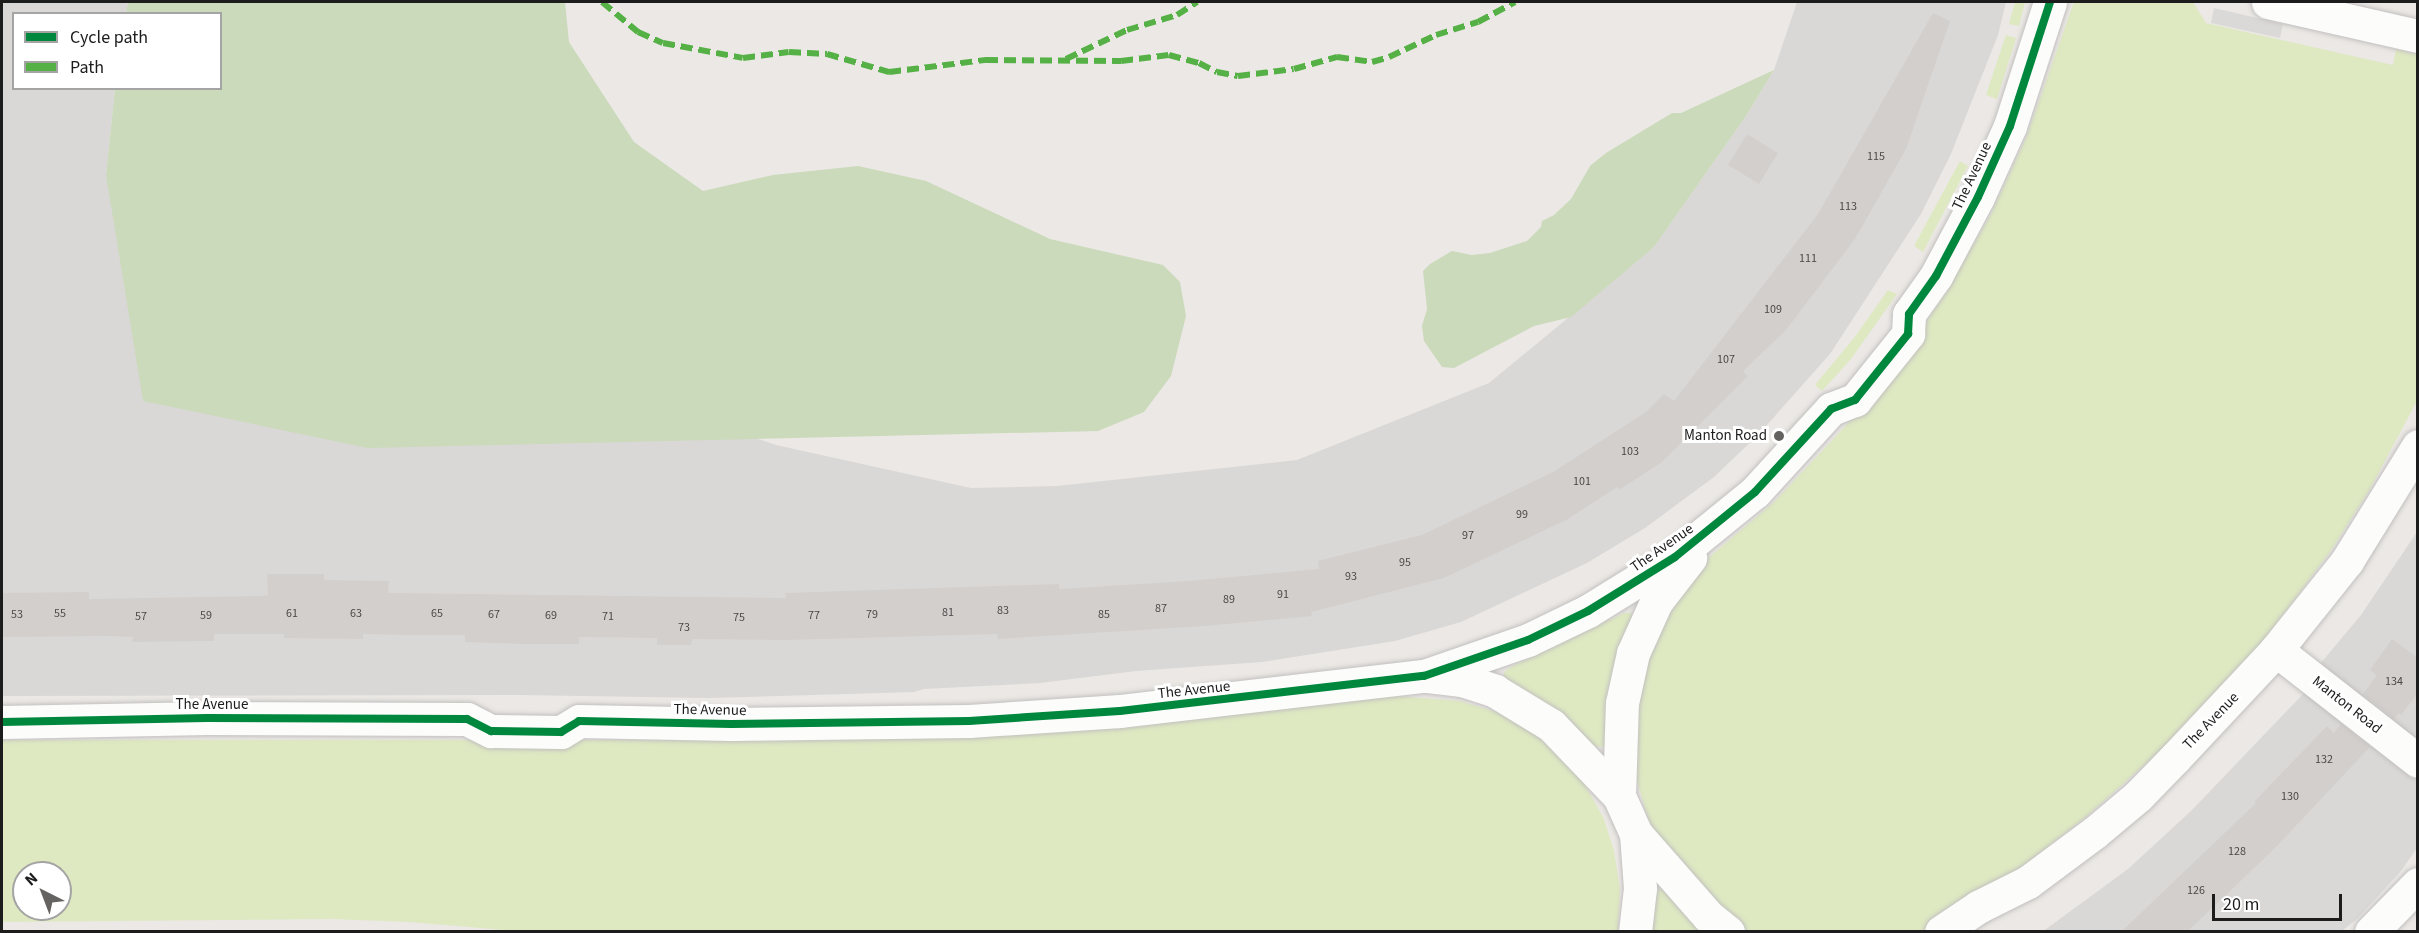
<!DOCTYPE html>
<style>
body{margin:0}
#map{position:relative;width:2419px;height:933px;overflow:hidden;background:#ebe8e5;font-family:"Source Sans 3",sans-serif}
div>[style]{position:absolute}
.residential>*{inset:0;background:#dad8d6}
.grass>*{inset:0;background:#dee9c2}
.forest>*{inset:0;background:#cbdaba}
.parking>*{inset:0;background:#dbd9d8}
.building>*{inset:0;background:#d3cfcd}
.roads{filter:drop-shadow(0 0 2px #c2c0bf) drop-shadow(0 0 2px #c2c0bf)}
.minor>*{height:33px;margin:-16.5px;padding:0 16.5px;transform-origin:16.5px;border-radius:16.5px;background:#fcfcfb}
.quiet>*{height:6px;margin-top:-3px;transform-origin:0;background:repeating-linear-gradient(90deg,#55b145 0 12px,transparent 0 18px)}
.cycleway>*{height:8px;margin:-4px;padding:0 4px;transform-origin:4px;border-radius:4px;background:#00873e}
.dots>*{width:16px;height:16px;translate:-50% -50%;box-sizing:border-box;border:3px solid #fff;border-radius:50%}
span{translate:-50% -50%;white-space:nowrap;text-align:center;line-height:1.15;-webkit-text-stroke:6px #fff;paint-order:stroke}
.number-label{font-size:12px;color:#4a4948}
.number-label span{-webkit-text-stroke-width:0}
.street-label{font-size:15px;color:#1c1c1c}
.poi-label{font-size:15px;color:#1c1c1c}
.right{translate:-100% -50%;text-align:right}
.frame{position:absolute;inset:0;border:3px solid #1c1c1c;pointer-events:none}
.legend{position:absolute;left:12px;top:12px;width:210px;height:78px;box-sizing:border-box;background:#fff;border:2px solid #a4a4a4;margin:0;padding:8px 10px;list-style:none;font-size:18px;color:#1c1c1c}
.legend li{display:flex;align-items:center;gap:12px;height:30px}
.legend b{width:30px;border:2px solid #a4a4a4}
.north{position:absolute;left:12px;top:861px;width:60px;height:60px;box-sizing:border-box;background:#fff;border:2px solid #a4a4a4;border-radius:50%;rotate:318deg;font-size:16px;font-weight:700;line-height:24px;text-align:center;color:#1c1c1c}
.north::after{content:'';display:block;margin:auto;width:21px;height:27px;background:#646362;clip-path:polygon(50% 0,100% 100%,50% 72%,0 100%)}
.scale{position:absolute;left:2212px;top:894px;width:130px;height:27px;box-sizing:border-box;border:3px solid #1c1c1c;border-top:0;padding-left:8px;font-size:18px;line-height:21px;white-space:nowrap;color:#1c1c1c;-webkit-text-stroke:4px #fff;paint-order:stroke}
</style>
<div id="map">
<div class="residential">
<div style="clip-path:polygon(2px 2px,128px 2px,126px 13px,14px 14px,14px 88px,115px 89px,106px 175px,711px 423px,776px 445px,971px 488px,1057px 486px,1297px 460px,1489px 383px,1654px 247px,1746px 116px,1774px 70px,1797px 2px,2006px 2px,1998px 35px,1951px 154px,1921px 214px,1830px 354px,1759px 434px,1714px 477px,1645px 528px,1587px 563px,1461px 622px,1395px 641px,1262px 662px,1136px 671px,1040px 683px,924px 689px,914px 692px,709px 698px,519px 695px,2px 696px)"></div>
<div style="clip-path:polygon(2417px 532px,2417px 749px,2315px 670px,2361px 615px)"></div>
<div style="clip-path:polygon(2306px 691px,2393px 756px,2417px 778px,2417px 848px,2401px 871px,2358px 918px,2342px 931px,2042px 932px,2128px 869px,2191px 811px)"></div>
</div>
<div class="grass">
<div style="clip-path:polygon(2015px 2px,2025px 2px,2019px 26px,2009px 24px)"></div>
<div style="clip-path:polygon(2074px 2px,2193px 2px,2206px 23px,2393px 65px,2396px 49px,2417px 55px,2417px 401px,2370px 489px,2332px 549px,2265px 639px,2177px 736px,2087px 816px,2014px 873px,1928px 931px,1743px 932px,1657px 837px,1648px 819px,1634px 770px,1636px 670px,1686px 577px,1774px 502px,1839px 433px,1893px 371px,1947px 291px,1991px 214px,2026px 138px)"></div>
<div style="clip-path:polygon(2006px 35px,2016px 38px,1997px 99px,1986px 95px)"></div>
<div style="clip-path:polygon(1960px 161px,1968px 166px,1923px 252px,1914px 246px)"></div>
<div style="clip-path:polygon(1888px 290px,1897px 294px,1851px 359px,1822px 391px,1815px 385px,1854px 338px)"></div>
<div style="clip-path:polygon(1624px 613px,1632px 613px,1633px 619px,1605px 747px,1589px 746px,1504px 681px,1504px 672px,1509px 668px)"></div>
<div style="clip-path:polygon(evenodd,1396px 696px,1460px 701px,1513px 717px,1532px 727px,1568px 762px,1585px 785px,1604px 819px,1614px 851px,1620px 889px,1618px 932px,528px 932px,409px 922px,332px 919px,2px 922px,2px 740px,733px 740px,1396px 696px,24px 873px,60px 873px,60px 909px,24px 909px,24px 873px)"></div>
<div style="clip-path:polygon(1659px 889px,1665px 890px,1708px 932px,1645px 932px,1654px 891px)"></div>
</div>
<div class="forest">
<div style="clip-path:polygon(128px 2px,565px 2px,569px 42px,634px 142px,703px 191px,773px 175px,858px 166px,926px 181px,1050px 239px,1163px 265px,1180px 282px,1186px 316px,1171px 376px,1144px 412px,1098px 431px,368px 448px,143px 401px,106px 175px,115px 89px,220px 88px,220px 14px,126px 13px)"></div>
<div style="clip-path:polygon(1774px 70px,1746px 116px,1654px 247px,1571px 317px,1534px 326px,1454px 368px,1442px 367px,1424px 341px,1422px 326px,1427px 309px,1423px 271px,1430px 264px,1452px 251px,1472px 255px,1490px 253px,1527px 241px,1541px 227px,1542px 221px,1554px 215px,1571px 199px,1590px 166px,1606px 153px,1672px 113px,1681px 113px)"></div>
</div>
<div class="parking">
<div style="clip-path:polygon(2214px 8px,2283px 24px,2280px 38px,2211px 23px)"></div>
</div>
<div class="building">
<div style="clip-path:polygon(1933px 13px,1950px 21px,1906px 149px,1855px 239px,1786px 330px,1743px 371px,1748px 376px,1662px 462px,1619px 490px,1617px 487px,1568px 519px,1444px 578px,1311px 612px,1312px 616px,1205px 626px,998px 639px,997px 634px,786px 640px,692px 639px,691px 645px,657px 645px,657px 638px,579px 637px,579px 644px,522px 644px,465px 642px,465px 635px,407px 635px,363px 634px,363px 639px,284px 638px,284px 634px,214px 634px,214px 641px,132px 642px,133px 637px,109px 636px,2px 637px,2px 593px,89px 592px,89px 599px,260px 596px,268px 595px,267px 574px,324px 574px,324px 580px,389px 581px,388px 593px,786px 598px,785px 593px,1059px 584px,1059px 589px,1189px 581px,1319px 569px,1318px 561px,1422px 535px,1553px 472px,1646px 412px,1664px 394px,1674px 401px,1818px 214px)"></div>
<div style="clip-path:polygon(1747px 134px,1778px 153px,1759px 184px,1728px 165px)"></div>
<div style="clip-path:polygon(2392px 639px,2418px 658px,2418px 693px,2401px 715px,2399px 713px,2394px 719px,2363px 694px,2377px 675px,2370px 670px)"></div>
<div style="clip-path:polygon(2341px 724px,2370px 747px,2274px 849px,2187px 932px,2121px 932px,2256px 803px,2254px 802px,2327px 726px,2334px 733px)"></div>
</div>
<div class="roads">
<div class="minor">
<div style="left:2268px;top:2px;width:154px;rotate:12.8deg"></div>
<div style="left:2276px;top:650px;width:180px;rotate:38deg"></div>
<div style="left:1428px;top:676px;width:34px;rotate:7deg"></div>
<div style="left:1462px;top:680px;width:35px;rotate:18deg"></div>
<div style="left:1495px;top:691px;width:66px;rotate:31.3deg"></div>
<div style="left:1551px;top:725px;width:98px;rotate:46.2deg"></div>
<div style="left:1619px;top:796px;width:42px;rotate:65.9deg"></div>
<div style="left:1636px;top:834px;width:109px;rotate:48.7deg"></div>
<div style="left:1708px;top:916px;width:26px;rotate:39deg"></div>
<div style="left:2px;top:722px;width:205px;rotate:-1.1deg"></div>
<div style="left:207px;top:718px;width:260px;rotate:0.2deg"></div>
<div style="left:467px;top:719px;width:27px;rotate:27deg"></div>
<div style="left:491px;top:731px;width:70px;rotate:0.8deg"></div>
<div style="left:561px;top:732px;width:21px;rotate:-31deg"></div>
<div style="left:579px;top:721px;width:152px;rotate:1.1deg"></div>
<div style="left:731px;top:724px;width:238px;rotate:-0.7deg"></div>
<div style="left:969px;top:721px;width:151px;rotate:-3.8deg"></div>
<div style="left:1120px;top:711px;width:306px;rotate:-6.6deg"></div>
<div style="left:1424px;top:676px;width:110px;rotate:-19.1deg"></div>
<div style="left:1528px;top:640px;width:67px;rotate:-25.8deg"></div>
<div style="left:1588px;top:611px;width:102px;rotate:-31.8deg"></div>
<div style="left:1675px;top:557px;width:103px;rotate:-39.1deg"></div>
<div style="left:1755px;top:492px;width:113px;rotate:-47.5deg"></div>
<div style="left:1831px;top:409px;width:26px;rotate:-21deg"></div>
<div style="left:1855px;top:400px;width:85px;rotate:-51.2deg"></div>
<div style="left:1908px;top:334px;width:20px;rotate:-87deg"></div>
<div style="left:1909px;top:314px;width:47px;rotate:-54.6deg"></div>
<div style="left:1936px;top:276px;width:89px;rotate:-62deg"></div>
<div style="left:1978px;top:197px;width:78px;rotate:-65.7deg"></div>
<div style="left:2010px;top:126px;width:130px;rotate:-72.1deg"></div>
<div style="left:1619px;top:796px;width:93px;rotate:-88.2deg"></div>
<div style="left:1622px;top:703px;width:51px;rotate:-77.6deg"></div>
<div style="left:1633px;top:653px;width:56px;rotate:-65.7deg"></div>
<div style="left:1656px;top:602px;width:56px;rotate:-52.3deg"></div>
<div style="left:1635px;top:932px;width:44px;rotate:-83.5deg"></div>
<div style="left:1640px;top:888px;width:54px;rotate:-94.2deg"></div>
<div style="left:1941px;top:932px;width:45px;rotate:-34deg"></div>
<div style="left:1978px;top:907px;width:56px;rotate:-26.6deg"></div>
<div style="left:2028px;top:882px;width:82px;rotate:-36.6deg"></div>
<div style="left:2094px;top:833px;width:57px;rotate:-40.1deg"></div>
<div style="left:2138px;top:796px;width:53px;rotate:-45.8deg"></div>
<div style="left:2175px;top:758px;width:148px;rotate:-46.9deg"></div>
<div style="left:2276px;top:650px;width:114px;rotate:-51.4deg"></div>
<div style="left:2347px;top:561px;width:135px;rotate:-58.3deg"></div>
<div style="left:2371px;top:932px;width:67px;rotate:-45.6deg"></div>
</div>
</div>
<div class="quiet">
<div style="left:602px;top:2px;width:47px;rotate:39.8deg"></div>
<div style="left:638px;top:32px;width:27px;rotate:24deg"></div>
<div style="left:663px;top:43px;width:81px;rotate:10.6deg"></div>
<div style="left:743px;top:58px;width:46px;rotate:-7.4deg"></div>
<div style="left:789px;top:52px;width:38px;rotate:3deg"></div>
<div style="left:827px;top:54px;width:65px;rotate:16.2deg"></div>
<div style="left:889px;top:72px;width:98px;rotate:-7.1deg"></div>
<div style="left:986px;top:60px;width:135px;rotate:0.4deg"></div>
<div style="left:1121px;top:61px;width:48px;rotate:-7.1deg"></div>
<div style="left:1169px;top:55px;width:31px;rotate:15deg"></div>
<div style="left:1199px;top:63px;width:20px;rotate:27deg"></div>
<div style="left:1217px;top:72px;width:21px;rotate:11deg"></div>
<div style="left:1238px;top:76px;width:56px;rotate:-7.1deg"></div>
<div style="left:1294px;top:69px;width:45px;rotate:-15.6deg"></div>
<div style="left:1337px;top:57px;width:35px;rotate:8deg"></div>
<div style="left:1372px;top:62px;width:18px;rotate:-16deg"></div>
<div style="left:1389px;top:57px;width:52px;rotate:-25.1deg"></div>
<div style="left:1436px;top:35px;width:44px;rotate:-17.2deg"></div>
<div style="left:1478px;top:22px;width:42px;rotate:-28.4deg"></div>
<div style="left:1066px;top:59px;width:68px;rotate:-25.4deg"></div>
<div style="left:1127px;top:30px;width:52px;rotate:-16.7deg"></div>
<div style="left:1177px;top:15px;width:24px;rotate:-33deg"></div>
</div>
<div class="cycleway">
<div style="left:2px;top:722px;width:205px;rotate:-1.1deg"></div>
<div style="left:207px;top:718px;width:260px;rotate:0.2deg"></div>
<div style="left:467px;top:719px;width:27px;rotate:27deg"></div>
<div style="left:491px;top:731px;width:70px;rotate:0.8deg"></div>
<div style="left:561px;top:732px;width:21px;rotate:-31deg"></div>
<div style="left:579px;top:721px;width:152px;rotate:1.1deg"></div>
<div style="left:731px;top:724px;width:238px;rotate:-0.7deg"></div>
<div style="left:969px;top:721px;width:151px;rotate:-3.8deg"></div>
<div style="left:1120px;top:711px;width:306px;rotate:-6.6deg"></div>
<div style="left:1424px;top:676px;width:110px;rotate:-19.1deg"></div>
<div style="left:1528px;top:640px;width:67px;rotate:-25.8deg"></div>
<div style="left:1588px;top:611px;width:102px;rotate:-31.8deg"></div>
<div style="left:1675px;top:557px;width:103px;rotate:-39.1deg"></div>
<div style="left:1755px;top:492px;width:113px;rotate:-47.5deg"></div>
<div style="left:1831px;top:409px;width:26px;rotate:-21deg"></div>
<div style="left:1855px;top:400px;width:85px;rotate:-51.2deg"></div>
<div style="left:1908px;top:334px;width:20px;rotate:-87deg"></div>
<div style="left:1909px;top:314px;width:47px;rotate:-54.6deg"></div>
<div style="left:1936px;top:276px;width:89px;rotate:-62deg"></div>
<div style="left:1978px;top:197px;width:78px;rotate:-65.7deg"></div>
<div style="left:2010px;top:126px;width:130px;rotate:-72.1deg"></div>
</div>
<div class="dots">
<div style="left:1779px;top:436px;background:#646362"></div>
</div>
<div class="number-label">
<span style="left:1876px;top:157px">115</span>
<span style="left:1848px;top:207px">113</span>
<span style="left:1808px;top:259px">111</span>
<span style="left:1773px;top:310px">109</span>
<span style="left:1726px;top:360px">107</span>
<span style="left:1630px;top:452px">103</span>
<span style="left:1582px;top:482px">101</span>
<span style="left:1522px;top:515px">99</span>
<span style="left:1468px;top:536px">97</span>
<span style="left:1405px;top:563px">95</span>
<span style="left:1351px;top:577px">93</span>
<span style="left:1283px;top:595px">91</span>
<span style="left:1229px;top:600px">89</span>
<span style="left:1161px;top:609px">87</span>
<span style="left:1003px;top:611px">83</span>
<span style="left:948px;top:613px">81</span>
<span style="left:60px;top:614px">55</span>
<span style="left:292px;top:614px">61</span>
<span style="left:356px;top:614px">63</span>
<span style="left:437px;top:614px">65</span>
<span style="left:17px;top:615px">53</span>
<span style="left:494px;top:615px">67</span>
<span style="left:872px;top:615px">79</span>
<span style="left:1104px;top:615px">85</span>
<span style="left:206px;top:616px">59</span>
<span style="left:551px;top:616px">69</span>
<span style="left:814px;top:616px">77</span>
<span style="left:141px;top:617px">57</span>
<span style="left:608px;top:617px">71</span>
<span style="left:739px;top:618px">75</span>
<span style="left:684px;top:628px">73</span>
<span style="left:2394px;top:682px">134</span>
<span style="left:2324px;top:760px">132</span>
<span style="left:2290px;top:797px">130</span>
<span style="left:2237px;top:852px">128</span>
<span style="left:2196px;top:891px">126</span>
</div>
<div class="street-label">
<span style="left:1972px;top:176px;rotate:-65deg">The Avenue</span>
<span style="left:1662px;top:548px;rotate:-35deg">The Avenue</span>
<span style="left:1194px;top:690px;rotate:-6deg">The Avenue</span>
<span style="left:212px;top:705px">The Avenue</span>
<span style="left:2347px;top:705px;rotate:38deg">Manton Road</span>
<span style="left:710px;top:710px;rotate:1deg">The Avenue</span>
<span style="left:2211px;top:721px;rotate:-46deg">The Avenue</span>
</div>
<div class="poi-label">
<span class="right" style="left:1767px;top:436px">Manton Road</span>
</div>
<div class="frame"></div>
<ul class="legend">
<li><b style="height:8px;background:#00873e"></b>Cycle path</li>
<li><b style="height:8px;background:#55b145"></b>Path</li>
</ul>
<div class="north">N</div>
<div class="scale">20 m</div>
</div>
